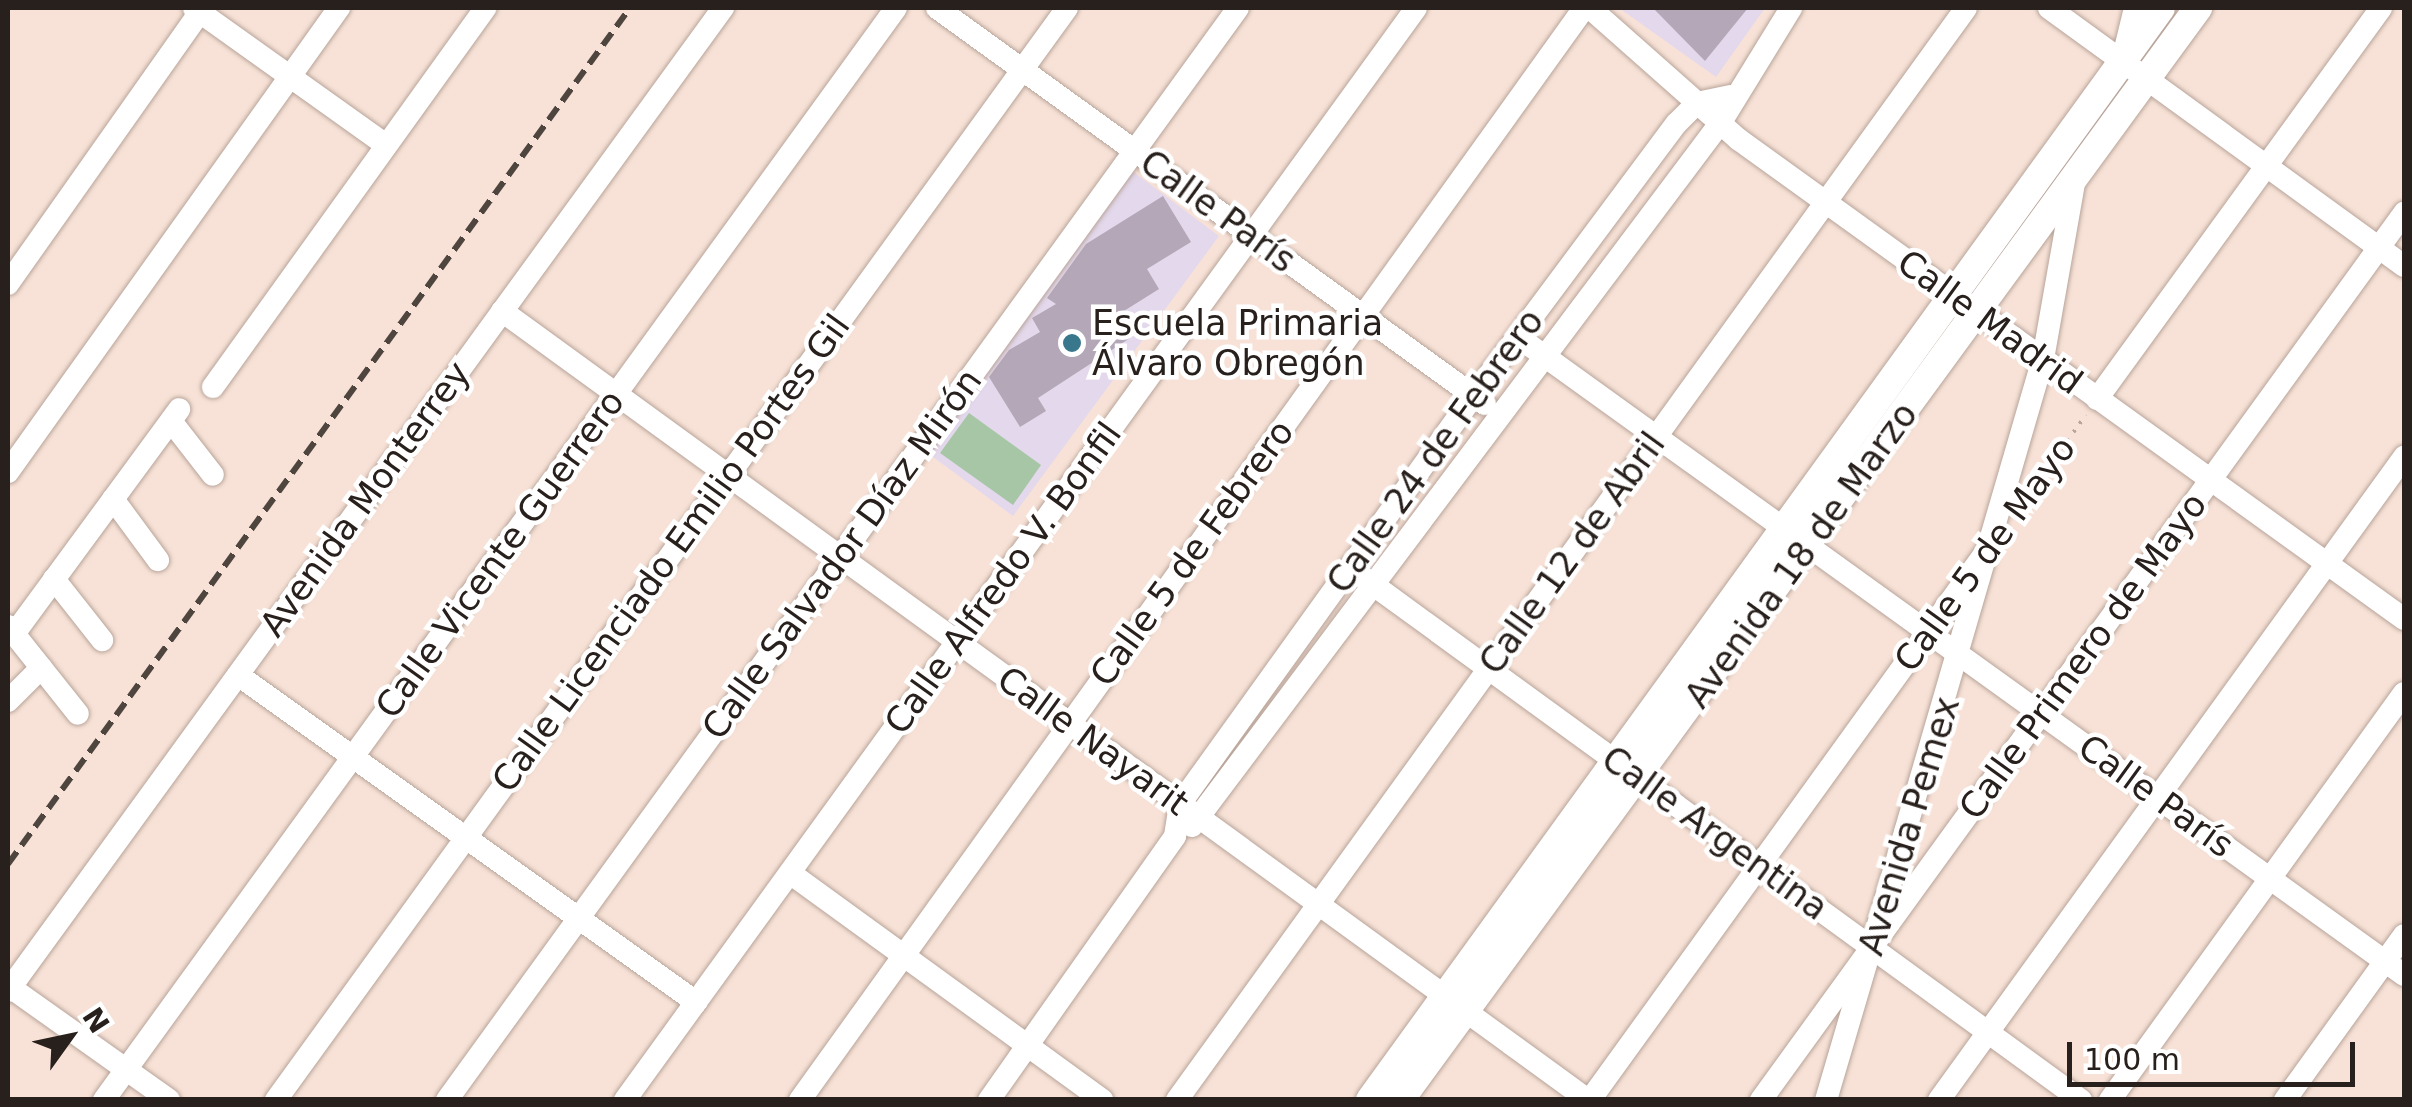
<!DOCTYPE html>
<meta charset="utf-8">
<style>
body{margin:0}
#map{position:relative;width:2412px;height:1107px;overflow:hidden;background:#f8e2d7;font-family:"DejaVu Sans",sans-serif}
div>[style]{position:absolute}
.education>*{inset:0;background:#e3d8ec}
.green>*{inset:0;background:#a6c6a5}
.building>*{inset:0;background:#b4a7b7}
.path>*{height:4px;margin-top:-2px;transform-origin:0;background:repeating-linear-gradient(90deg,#b8a69e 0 2.5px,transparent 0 10.5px)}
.roads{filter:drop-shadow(0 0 2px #b8a49a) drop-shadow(0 0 2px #b8a49a)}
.minor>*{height:22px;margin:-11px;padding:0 11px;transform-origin:11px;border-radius:11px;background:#fff}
.tertiary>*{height:28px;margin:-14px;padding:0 14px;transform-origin:14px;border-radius:14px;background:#fff}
.rail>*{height:6px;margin-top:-3px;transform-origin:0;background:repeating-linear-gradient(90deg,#4f453f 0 15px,transparent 0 23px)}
.dots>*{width:28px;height:28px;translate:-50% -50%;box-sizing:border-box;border:5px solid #fff;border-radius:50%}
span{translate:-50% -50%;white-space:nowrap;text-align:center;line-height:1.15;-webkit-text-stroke:9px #fff;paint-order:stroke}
.street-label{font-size:35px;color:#28201c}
.poi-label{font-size:35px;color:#28201c}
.left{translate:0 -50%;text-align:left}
.frame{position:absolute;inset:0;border:10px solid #28201c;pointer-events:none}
.north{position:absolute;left:20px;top:987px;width:100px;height:100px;-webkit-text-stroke:8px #fff;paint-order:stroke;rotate:57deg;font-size:28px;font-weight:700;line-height:40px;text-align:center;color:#28201c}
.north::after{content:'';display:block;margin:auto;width:35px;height:45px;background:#28201c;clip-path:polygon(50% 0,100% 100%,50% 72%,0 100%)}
.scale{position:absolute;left:2067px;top:1042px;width:288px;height:45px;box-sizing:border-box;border:5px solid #28201c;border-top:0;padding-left:12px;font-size:30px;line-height:35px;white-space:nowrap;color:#28201c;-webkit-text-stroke:8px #fff;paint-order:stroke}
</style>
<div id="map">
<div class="education">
<div style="clip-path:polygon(1619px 8px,1765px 8px,1716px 77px)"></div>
<div style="clip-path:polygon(1131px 170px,1219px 236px,1013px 516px,925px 451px)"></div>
</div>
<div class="green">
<div style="clip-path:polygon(969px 413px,1041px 465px,1013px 505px,940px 453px)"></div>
</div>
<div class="building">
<div style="clip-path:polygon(1653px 8px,1748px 8px,1705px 61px)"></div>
<div style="clip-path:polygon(1163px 196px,1191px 242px,1147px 269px,1159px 289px,1116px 316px,1130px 338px,1038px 398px,1046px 411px,1020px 427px,989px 377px,1009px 350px,1040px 332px,1032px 318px,1056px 304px,1047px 298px,1086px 244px)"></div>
</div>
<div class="path">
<div style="left:2024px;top:500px;width:105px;rotate:-53.9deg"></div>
</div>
<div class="roads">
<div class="minor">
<div style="left:194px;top:8px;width:236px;rotate:35.5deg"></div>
<div style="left:937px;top:8px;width:676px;rotate:35.85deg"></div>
<div style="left:1590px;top:8px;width:198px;rotate:41.5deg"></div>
<div style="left:1738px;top:139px;width:821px;rotate:35.78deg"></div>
<div style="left:2049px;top:8px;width:439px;rotate:36deg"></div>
<div style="left:2123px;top:57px;width:50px;rotate:-76.2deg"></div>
<div style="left:8px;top:284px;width:338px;rotate:-54.8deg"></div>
<div style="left:502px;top:311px;width:1342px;rotate:36deg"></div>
<div style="left:1518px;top:337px;width:1092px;rotate:35.76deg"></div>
<div style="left:213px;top:387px;width:467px;rotate:-54.3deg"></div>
<div style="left:2097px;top:399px;width:483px;rotate:-54deg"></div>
<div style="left:171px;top:421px;width:68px;rotate:52.1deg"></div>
<div style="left:8px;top:472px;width:570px;rotate:-54.5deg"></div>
<div style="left:113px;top:499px;width:76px;rotate:53.6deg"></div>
<div style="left:1364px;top:578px;width:887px;rotate:36.06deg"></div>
<div style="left:54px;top:579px;width:78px;rotate:51.8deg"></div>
<div style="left:8px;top:626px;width:112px;rotate:51.5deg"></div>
<div style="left:14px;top:634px;width:279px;rotate:-53.7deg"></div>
<div style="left:238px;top:675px;width:563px;rotate:35.53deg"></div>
<div style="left:8px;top:701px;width:47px;rotate:-45deg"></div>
<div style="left:1192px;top:826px;width:881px;rotate:-53.08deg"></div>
<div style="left:1721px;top:122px;width:134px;rotate:-58.4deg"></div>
<div style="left:790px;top:873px;width:386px;rotate:36deg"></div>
<div style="left:1877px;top:928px;width:593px;rotate:-73.74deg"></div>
<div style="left:2043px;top:359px;width:185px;rotate:-80deg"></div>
<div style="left:10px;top:987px;width:195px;rotate:35.4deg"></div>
<div style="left:8px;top:991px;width:1216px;rotate:-53.97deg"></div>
<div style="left:104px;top:1100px;width:1349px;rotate:-54.05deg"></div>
<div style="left:276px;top:1100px;width:1348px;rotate:-54.08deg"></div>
<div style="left:447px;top:1100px;width:1348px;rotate:-54.08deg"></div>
<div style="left:625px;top:1100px;width:1348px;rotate:-54.08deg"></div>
<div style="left:800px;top:1100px;width:1344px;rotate:-54.32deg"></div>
<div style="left:989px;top:1100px;width:323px;rotate:-54.8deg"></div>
<div style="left:1175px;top:836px;width:32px;rotate:-81deg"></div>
<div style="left:1180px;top:804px;width:504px;rotate:-54.29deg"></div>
<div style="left:1474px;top:395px;width:339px;rotate:-53.3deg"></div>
<div style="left:1677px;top:123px;width:28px;rotate:-45deg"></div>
<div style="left:1697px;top:103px;width:33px;rotate:-12deg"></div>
<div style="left:1177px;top:1100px;width:1347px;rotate:-54.15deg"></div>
<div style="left:1590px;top:1100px;width:676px;rotate:-54.15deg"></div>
<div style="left:1761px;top:1100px;width:1096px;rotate:-54.06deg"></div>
<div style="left:1826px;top:1100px;width:142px;rotate:-73.6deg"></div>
<div style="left:1939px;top:1100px;width:794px;rotate:-54.13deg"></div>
<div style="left:2110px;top:1100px;width:502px;rotate:-54.16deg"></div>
<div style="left:2285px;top:1100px;width:203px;rotate:-54.2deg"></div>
</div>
<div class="tertiary">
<div style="left:1370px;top:1100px;width:1348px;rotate:-54.08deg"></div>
<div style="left:1400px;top:1100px;width:1353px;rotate:-53.84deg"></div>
</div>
</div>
<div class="rail">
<div style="left:8px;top:864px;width:1058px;rotate:-54deg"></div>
</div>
<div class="dots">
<div style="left:1072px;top:343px;background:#39778d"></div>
</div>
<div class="street-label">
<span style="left:1218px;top:211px;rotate:36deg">Calle París</span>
<span style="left:1990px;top:322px;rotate:36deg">Calle Madrid</span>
<span style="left:1435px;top:451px;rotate:-54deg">Calle 24 de Febrero</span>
<span style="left:365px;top:499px;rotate:-54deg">Avenida Monterrey</span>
<span style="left:671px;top:553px;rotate:-54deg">Calle Licenciado Emilio Portes Gil</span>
<span style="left:1192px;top:553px;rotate:-54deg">Calle 5 de Febrero</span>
<span style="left:1572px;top:553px;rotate:-54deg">Calle 12 de Abril</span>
<span style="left:500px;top:554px;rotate:-54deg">Calle Vicente Guerrero</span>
<span style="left:842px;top:554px;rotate:-54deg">Calle Salvador Díaz Mirón</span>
<span style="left:1985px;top:554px;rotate:-54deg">Calle 5 de Mayo</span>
<span style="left:1801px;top:555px;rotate:-54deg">Avenida 18 de Marzo</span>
<span style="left:1003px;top:578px;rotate:-54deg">Calle Alfredo V. Bonfil</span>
<span style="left:2083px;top:656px;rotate:-54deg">Calle Primero de Mayo</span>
<span style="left:1093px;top:741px;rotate:36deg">Calle Nayarit</span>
<span style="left:2156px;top:796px;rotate:36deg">Calle París</span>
<span style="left:1909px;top:826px;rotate:-73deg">Avenida Pemex</span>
<span style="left:1715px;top:833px;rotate:36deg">Calle Argentina</span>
</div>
<div class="poi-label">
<span class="left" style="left:1092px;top:343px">Escuela Primaria<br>Álvaro Obregón</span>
</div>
<div class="frame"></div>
<div class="north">N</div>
<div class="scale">100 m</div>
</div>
